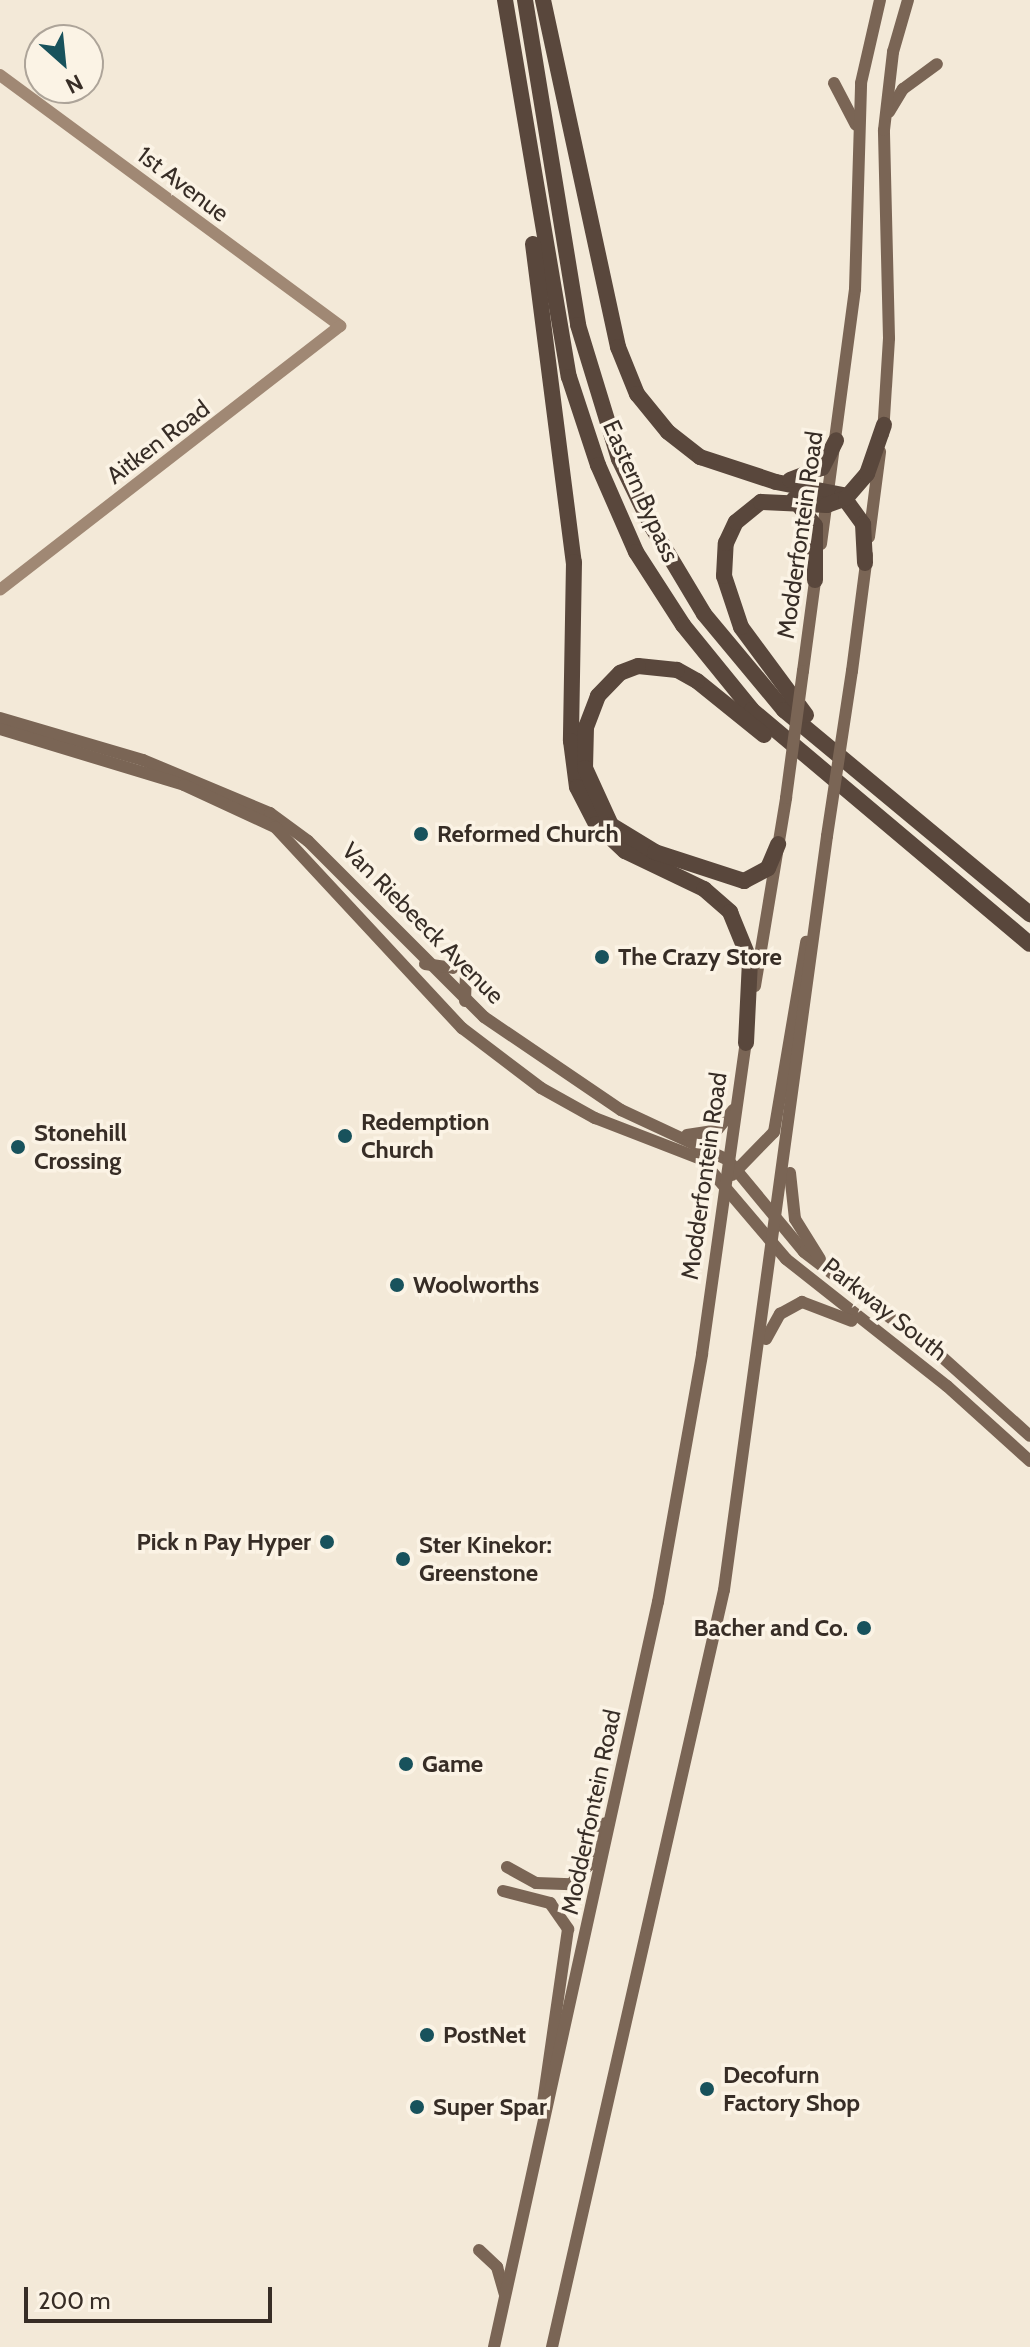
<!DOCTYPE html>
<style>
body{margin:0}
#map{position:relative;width:1030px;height:2347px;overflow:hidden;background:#f3e9d8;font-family:Cabin,sans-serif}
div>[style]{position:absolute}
.secondary>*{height:12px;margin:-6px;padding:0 6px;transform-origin:6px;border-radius:6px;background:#a08874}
.primary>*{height:12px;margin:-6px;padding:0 6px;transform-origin:6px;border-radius:6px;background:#7a6555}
.highway>*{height:16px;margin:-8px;padding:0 8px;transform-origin:8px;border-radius:8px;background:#59473c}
.primary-bridge>*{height:12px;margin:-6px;padding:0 6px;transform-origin:6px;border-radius:6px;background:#7a6555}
.dots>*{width:22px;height:22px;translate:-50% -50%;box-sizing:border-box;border:4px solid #fbf3e5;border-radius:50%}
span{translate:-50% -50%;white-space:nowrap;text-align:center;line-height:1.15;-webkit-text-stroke:7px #fbf3e5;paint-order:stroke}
.street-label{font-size:24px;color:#372d26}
.poi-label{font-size:24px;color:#372d26;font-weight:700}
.left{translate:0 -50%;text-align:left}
.right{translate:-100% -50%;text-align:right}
.north{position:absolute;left:24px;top:24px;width:80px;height:80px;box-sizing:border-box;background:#fbf3e5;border:2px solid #ada499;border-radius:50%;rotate:153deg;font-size:22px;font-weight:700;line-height:32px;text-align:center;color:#372d26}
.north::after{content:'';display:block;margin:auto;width:28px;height:36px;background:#18525c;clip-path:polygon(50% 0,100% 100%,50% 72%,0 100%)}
.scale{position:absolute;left:24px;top:2287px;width:248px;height:36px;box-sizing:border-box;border:4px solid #372d26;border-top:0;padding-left:10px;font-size:24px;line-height:28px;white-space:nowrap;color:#372d26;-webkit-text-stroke:6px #fbf3e5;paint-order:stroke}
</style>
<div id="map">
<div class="secondary">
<div style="left:0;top:75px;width:423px;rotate:36.4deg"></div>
<div style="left:340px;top:326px;width:430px;rotate:142.2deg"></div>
</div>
<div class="primary">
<div style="left:834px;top:83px;width:47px;rotate:62.4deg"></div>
<div style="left:889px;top:112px;width:27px;rotate:-59deg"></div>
<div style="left:903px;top:89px;width:42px;rotate:-36.3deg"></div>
<div style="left:883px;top:434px;width:96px;rotate:-86.4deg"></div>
<div style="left:889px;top:338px;width:208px;rotate:-91.4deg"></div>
<div style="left:884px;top:130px;width:79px;rotate:-83.4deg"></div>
<div style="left:893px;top:52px;width:54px;rotate:-73.9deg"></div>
<div style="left:869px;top:537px;width:86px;rotate:-82.6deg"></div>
<div style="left:821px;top:544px;width:257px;rotate:-82.4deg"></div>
<div style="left:855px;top:289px;width:206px;rotate:-88.3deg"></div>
<div style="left:861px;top:83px;width:85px;rotate:-77.1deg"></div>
<div style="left:803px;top:671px;width:98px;rotate:-82.4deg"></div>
<div style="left:852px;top:671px;width:117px;rotate:-82.6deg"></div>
<div style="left:0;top:718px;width:149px;rotate:16.4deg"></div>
<div style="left:143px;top:760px;width:138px;rotate:22.7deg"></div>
<div style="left:270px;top:813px;width:47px;rotate:36.4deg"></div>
<div style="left:308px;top:841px;width:249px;rotate:45deg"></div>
<div style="left:484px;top:1017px;width:166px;rotate:34.2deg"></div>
<div style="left:621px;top:1110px;width:118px;rotate:25deg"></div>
<div style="left:728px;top:1160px;width:119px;rotate:50.4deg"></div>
<div style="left:804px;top:1252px;width:173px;rotate:37.3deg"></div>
<div style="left:942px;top:1357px;width:118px;rotate:41.9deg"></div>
<div style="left:0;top:729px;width:192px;rotate:16.9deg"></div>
<div style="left:184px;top:785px;width:100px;rotate:24.8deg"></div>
<div style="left:275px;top:827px;width:275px;rotate:47.1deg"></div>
<div style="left:462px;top:1028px;width:99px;rotate:37.2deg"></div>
<div style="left:541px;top:1088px;width:62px;rotate:29.1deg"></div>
<div style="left:595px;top:1118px;width:114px;rotate:21.1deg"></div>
<div style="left:701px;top:1159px;width:131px;rotate:49.6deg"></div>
<div style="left:786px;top:1259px;width:205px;rotate:38.3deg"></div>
<div style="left:947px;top:1386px;width:112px;rotate:42.1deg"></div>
<div style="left:425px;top:964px;width:28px;rotate:8deg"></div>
<div style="left:755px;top:986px;width:191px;rotate:-80.6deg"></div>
<div style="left:465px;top:1001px;width:33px;rotate:-88deg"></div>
<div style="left:687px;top:1135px;width:30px;rotate:-9deg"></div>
<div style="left:717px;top:1130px;width:26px;rotate:-51deg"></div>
<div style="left:790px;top:1173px;width:46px;rotate:83.8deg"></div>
<div style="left:795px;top:1219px;width:47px;rotate:58deg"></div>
<div style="left:732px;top:1175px;width:60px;rotate:-45.7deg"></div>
<div style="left:774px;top:1132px;width:193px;rotate:-80.4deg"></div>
<div style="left:766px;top:1339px;width:29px;rotate:-61deg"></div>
<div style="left:780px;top:1314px;width:25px;rotate:-29deg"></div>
<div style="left:802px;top:1302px;width:53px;rotate:20.8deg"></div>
<div style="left:507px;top:1867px;width:33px;rotate:29deg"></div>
<div style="left:536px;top:1883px;width:35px;rotate:2deg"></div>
<div style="left:571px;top:1884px;width:25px;rotate:-47deg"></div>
<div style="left:588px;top:1866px;width:46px;rotate:-68.4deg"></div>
<div style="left:503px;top:1891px;width:49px;rotate:14.3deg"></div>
<div style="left:550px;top:1903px;width:32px;rotate:55deg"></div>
<div style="left:568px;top:1929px;width:182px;rotate:98.2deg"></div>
<div style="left:479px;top:2250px;width:25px;rotate:43deg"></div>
<div style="left:497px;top:2267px;width:29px;rotate:74deg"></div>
<div style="left:494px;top:2347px;width:763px;rotate:-77.59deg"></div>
<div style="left:658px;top:1602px;width:252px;rotate:-79.9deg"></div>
<div style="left:702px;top:1354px;width:322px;rotate:-82deg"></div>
<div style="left:552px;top:2347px;width:776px;rotate:-77.2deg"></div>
<div style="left:724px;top:1590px;width:761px;rotate:-82.22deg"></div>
</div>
<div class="highway">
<div style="left:505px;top:0;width:382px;rotate:80.4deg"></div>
<div style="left:569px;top:377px;width:93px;rotate:71.8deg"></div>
<div style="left:598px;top:465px;width:95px;rotate:66.4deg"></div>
<div style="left:636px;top:552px;width:87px;rotate:57.2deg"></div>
<div style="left:683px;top:625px;width:109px;rotate:50.9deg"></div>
<div style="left:752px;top:710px;width:363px;rotate:40.1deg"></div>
<div style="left:525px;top:0;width:329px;rotate:80.7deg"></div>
<div style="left:578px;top:325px;width:140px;rotate:73deg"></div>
<div style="left:619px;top:459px;width:76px;rotate:64.1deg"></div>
<div style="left:652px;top:527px;width:101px;rotate:59.1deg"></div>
<div style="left:704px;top:614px;width:125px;rotate:50.2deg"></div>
<div style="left:784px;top:710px;width:320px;rotate:39.7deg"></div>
<div style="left:543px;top:0;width:355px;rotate:77.8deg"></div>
<div style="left:618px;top:347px;width:51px;rotate:68deg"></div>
<div style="left:637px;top:394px;width:49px;rotate:50.8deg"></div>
<div style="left:668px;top:432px;width:41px;rotate:38deg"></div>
<div style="left:700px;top:457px;width:80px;rotate:18.2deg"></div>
<div style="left:776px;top:482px;width:67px;rotate:11.1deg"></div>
<div style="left:842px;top:495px;width:36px;rotate:54deg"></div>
<div style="left:863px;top:524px;width:39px;rotate:87deg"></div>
<div style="left:533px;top:244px;width:321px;rotate:82.7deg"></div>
<div style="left:574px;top:562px;width:179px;rotate:91deg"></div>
<div style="left:571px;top:741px;width:46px;rotate:82.6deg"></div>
<div style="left:577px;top:787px;width:42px;rotate:62.8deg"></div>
<div style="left:596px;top:824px;width:40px;rotate:43deg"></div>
<div style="left:625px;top:851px;width:88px;rotate:25.7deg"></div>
<div style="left:704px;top:889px;width:35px;rotate:41deg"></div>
<div style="left:730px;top:912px;width:53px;rotate:67.8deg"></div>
<div style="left:750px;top:961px;width:82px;rotate:92.8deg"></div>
<div style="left:790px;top:480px;width:34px;rotate:-21deg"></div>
<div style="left:822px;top:468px;width:31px;rotate:-63deg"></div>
<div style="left:794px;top:499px;width:34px;rotate:52deg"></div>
<div style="left:815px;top:526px;width:54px;rotate:90deg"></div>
<div style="left:806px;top:715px;width:109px;rotate:-126.5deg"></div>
<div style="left:741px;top:627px;width:54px;rotate:-108.4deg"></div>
<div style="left:724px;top:576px;width:33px;rotate:-87deg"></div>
<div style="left:726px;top:543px;width:23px;rotate:-65deg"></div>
<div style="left:736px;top:522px;width:32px;rotate:-39deg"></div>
<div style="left:761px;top:502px;width:66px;rotate:2.6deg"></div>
<div style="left:827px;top:505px;width:20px;rotate:-20deg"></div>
<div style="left:846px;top:498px;width:32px;rotate:-49deg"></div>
<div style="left:867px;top:474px;width:52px;rotate:-70.9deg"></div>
<div style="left:764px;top:735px;width:86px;rotate:-141.1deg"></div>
<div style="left:697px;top:681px;width:23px;rotate:-151deg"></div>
<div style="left:677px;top:670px;width:39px;rotate:-174deg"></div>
<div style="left:638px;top:666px;width:19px;rotate:159deg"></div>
<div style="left:620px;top:673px;width:32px;rotate:134deg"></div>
<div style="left:598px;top:696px;width:33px;rotate:111deg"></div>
<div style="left:586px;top:727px;width:41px;rotate:91.4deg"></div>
<div style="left:585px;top:768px;width:63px;rotate:65.5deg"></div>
<div style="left:611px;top:825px;width:52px;rotate:31.5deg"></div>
<div style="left:655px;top:852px;width:94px;rotate:18deg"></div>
<div style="left:744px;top:881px;width:27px;rotate:-28deg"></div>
<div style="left:768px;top:868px;width:26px;rotate:-67deg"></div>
</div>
<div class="primary-bridge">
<div style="left:786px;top:798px;width:128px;rotate:-82.4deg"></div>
<div style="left:827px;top:836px;width:167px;rotate:-81.4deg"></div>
</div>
<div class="dots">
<div style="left:421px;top:834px;background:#18525c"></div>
<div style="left:602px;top:957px;background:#18525c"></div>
<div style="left:345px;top:1136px;background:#18525c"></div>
<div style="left:18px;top:1147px;background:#18525c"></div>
<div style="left:397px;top:1285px;background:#18525c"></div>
<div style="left:327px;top:1542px;background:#18525c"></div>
<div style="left:403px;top:1559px;background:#18525c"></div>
<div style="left:864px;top:1628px;background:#18525c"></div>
<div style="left:406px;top:1764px;background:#18525c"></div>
<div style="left:427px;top:2035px;background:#18525c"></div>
<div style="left:707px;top:2089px;background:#18525c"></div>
<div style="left:417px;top:2107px;background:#18525c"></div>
</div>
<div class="street-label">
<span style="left:183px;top:184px;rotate:37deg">1st Avenue</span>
<span style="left:158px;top:442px;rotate:-37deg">Aitken Road</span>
<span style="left:641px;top:491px;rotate:66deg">Eastern Bypass</span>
<span style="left:800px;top:535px;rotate:-82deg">Modderfontein Road</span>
<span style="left:423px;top:923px;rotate:45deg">Van Riebeeck Avenue</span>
<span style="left:704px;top:1176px;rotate:-82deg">Modderfontein Road</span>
<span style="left:885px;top:1309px;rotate:38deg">Parkway South</span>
<span style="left:591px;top:1812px;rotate:-78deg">Modderfontein Road</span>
</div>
<div class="poi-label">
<span class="left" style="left:437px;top:834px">Reformed Church</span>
<span class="left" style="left:618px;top:957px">The Crazy Store</span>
<span class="left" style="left:361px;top:1136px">Redemption<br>Church</span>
<span class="left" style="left:34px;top:1147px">Stonehill<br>Crossing</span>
<span class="left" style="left:413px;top:1285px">Woolworths</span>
<span class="right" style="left:311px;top:1542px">Pick n Pay Hyper</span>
<span class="left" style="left:419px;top:1559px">Ster Kinekor:<br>Greenstone</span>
<span class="right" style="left:848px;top:1628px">Bacher and Co.</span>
<span class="left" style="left:422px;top:1764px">Game</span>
<span class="left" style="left:443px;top:2035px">PostNet</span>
<span class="left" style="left:723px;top:2089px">Decofurn<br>Factory Shop</span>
<span class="left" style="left:433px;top:2107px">Super Spar</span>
</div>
<div class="north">N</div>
<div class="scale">200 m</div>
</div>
